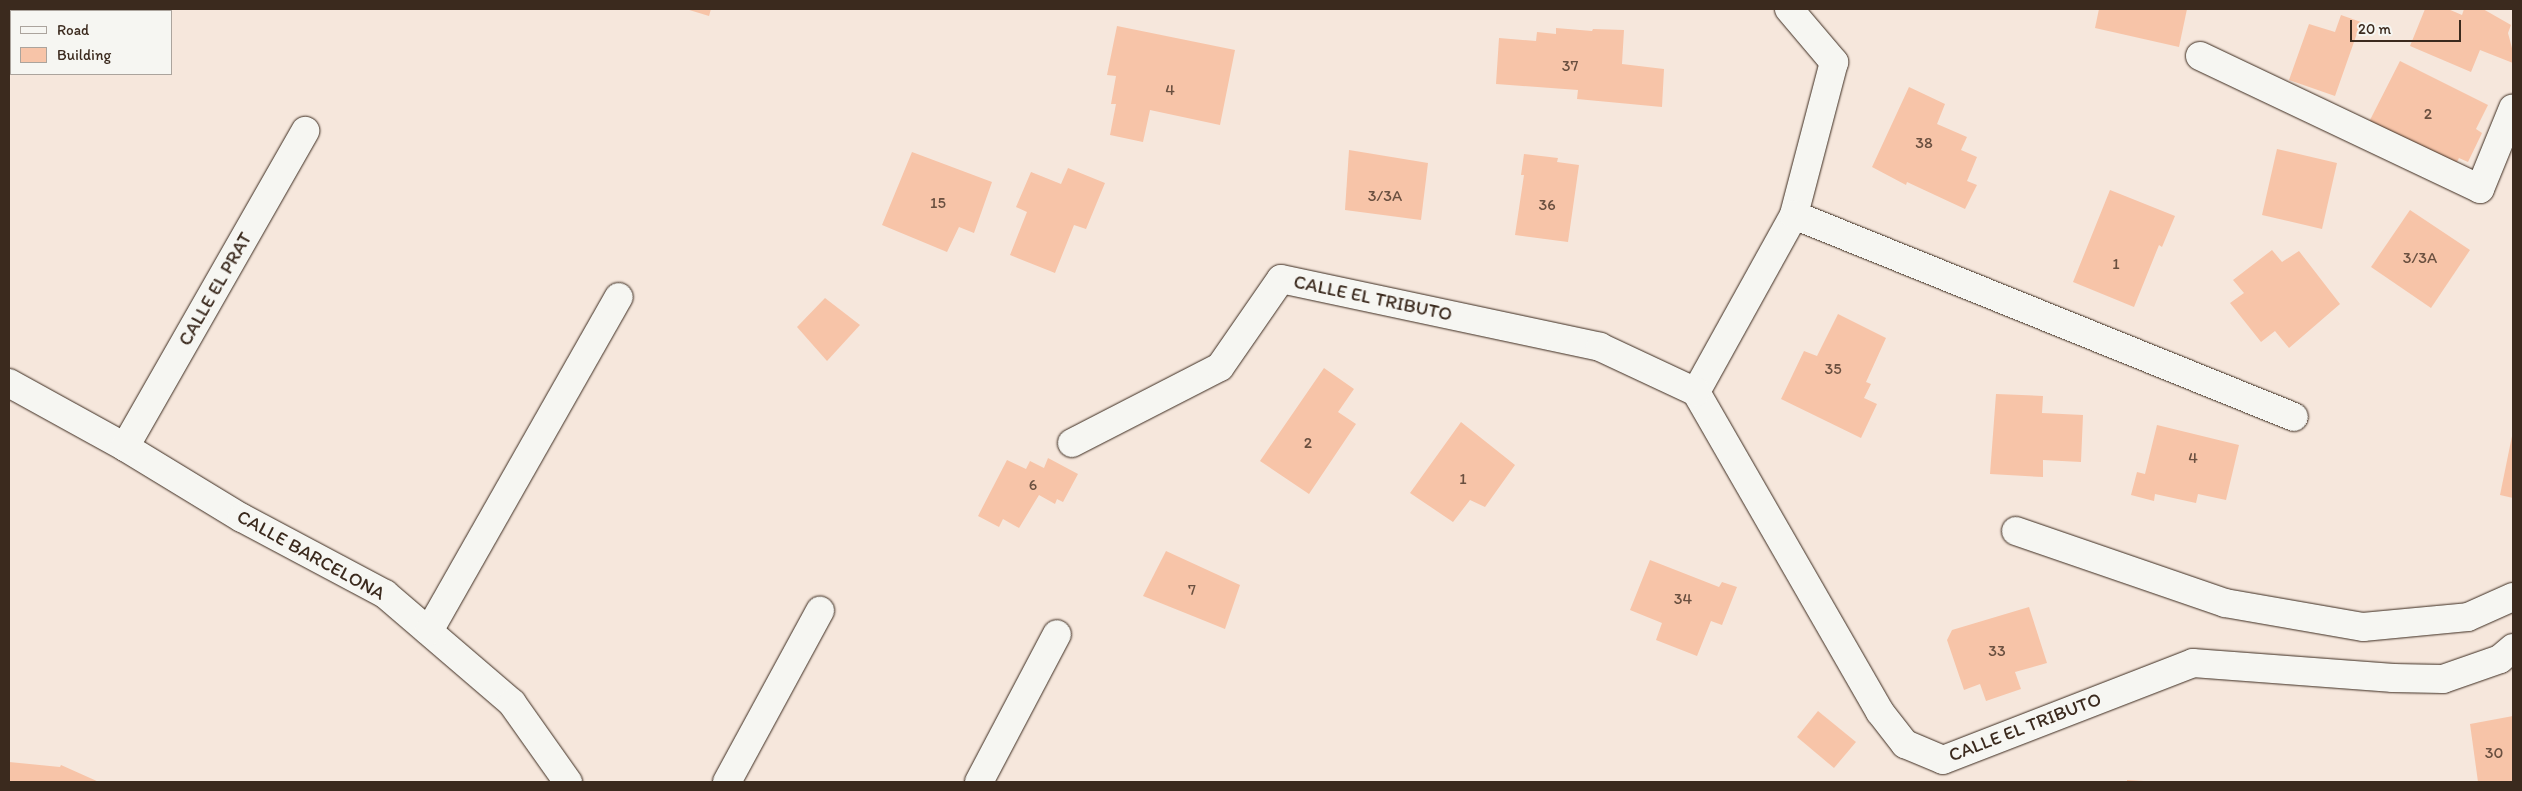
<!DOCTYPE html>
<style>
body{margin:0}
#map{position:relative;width:2522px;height:791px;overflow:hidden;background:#f6e7dc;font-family:Itim,sans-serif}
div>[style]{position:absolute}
.building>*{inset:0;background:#f7c4a8}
.roads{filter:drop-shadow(0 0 1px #3b2a1e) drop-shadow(0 0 1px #3b2a1e)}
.minor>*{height:28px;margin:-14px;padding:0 14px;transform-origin:14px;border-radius:14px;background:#f6f6f2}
span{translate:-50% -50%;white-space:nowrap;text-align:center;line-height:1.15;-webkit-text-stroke:4px #f6f6f2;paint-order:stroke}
.number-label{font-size:16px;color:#6a5040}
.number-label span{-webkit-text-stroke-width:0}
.street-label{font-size:19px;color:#3b2a1e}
.frame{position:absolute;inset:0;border:10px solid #3b2a1e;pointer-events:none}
.legend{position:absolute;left:10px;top:10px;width:162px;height:65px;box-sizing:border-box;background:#f6f6f2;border:1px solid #aba49d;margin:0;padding:6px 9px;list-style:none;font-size:15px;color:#3b2a1e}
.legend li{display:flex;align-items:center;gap:10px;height:25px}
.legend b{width:25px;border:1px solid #aba49d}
.scale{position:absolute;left:2350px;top:20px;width:111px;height:22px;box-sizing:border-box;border:2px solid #3b2a1e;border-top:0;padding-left:6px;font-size:15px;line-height:18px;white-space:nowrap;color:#3b2a1e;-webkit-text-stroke:4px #f6f6f2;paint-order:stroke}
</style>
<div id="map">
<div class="building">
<div style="clip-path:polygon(686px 9px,711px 9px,709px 16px)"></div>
<div style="clip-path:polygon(2099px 9px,2187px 9px,2179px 47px,2095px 28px)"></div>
<div style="clip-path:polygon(2425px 9px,2448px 9px,2462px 15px,2464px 9px,2483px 9px,2511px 25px,2508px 33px,2513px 52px,2513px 63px,2480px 50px,2471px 72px,2410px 46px)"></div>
<div style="clip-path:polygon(2341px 15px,2361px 22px,2335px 96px,2289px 80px,2309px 24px,2335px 32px)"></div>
<div style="clip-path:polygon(1117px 26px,1235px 50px,1220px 125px,1150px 110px,1143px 142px,1110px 135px,1116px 104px,1111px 104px,1116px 76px,1107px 75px)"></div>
<div style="clip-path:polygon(1556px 28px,1592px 31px,1593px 29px,1624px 30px,1622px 64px,1664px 69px,1662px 107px,1577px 99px,1578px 90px,1496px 84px,1499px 38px,1536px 41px,1537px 32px,1556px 34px)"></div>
<div style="clip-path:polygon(2400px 61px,2488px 105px,2476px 129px,2482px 133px,2468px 162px,2459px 158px,2455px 166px,2369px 122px)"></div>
<div style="clip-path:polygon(1909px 87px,1945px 104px,1937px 124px,1967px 137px,1961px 150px,1977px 157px,1967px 181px,1977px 185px,1965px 209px,1907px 182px,1906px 185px,1872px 167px)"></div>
<div style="clip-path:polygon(2277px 149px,2337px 163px,2322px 229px,2262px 215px)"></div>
<div style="clip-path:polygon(1349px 150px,1428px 163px,1421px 220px,1345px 210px)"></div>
<div style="clip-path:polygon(912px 152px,992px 182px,974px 233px,959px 227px,947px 252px,882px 225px)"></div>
<div style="clip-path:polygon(1524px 154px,1558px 158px,1557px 162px,1579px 165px,1568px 242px,1515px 235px,1524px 175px,1521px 175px)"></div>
<div style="clip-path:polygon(1068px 168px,1105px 183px,1086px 229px,1074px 225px,1055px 273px,1010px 255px,1027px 212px,1016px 207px,1031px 172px,1061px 184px)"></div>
<div style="clip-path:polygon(2110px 190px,2175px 216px,2162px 247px,2159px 245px,2134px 307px,2073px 282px)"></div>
<div style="clip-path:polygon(2410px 210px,2470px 250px,2431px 308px,2371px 267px)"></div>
<div style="clip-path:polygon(2272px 250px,2282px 262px,2299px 251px,2340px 304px,2289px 348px,2275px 331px,2261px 342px,2230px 303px,2244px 293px,2233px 280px)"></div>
<div style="clip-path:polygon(825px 298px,860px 325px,827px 361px,797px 327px)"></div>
<div style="clip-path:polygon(1838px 314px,1886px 338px,1866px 382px,1871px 384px,1864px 398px,1877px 404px,1861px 438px,1781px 399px,1804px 351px,1817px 356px)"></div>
<div style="clip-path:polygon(1324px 368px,1354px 389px,1338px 412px,1356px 424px,1309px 494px,1260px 461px)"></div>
<div style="clip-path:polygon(1996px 394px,2043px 396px,2042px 413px,2083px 415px,2081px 462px,2043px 460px,2043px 477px,1990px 474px)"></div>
<div style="clip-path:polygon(1461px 422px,1515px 465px,1485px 507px,1470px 500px,1453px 522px,1410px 493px)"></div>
<div style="clip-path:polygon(2157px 425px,2239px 445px,2226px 500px,2198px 494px,2196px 503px,2155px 494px,2154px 501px,2131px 495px,2137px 472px,2145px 474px)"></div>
<div style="clip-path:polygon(2512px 436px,2513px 436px,2513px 498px,2500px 495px)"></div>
<div style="clip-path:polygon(1048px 458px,1078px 474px,1063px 502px,1057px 499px,1055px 504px,1039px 495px,1019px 528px,1003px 519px,999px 527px,978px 516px,1007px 460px,1026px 469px,1030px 461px,1044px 468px)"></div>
<div style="clip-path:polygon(1166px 551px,1240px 585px,1225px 629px,1143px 596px)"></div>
<div style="clip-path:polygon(1650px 560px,1719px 587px,1722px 582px,1737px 587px,1722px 625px,1711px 621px,1697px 656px,1656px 640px,1662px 623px,1630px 610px)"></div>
<div style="clip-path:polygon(2029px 607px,2047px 663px,2015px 672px,2021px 689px,1986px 701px,1980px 684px,1964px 690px,1947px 640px,1952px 630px)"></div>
<div style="clip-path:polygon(1818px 711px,1856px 742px,1834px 768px,1797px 737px)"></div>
<div style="clip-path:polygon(2513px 716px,2513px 782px,2478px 782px,2470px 724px)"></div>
<div style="clip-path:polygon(9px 762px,60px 767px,61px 765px,99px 782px,9px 782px)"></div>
<div style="clip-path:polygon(2127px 780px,2144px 781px,2144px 782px,2127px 782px)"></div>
</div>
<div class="roads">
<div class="minor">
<div style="left:1789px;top:9px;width:70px;rotate:49.7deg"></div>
<div style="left:1834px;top:62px;width:158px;rotate:104.7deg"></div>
<div style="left:1794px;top:215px;width:202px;rotate:119deg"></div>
<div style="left:1696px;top:392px;width:369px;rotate:60.1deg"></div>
<div style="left:1880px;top:712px;width:41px;rotate:52deg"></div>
<div style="left:1905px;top:744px;width:41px;rotate:22.8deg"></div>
<div style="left:1943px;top:760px;width:268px;rotate:-21.2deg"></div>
<div style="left:2193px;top:663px;width:201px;rotate:4.3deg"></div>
<div style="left:2393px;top:678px;width:50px;rotate:1.1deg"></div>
<div style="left:2443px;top:679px;width:60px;rotate:-19.3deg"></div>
<div style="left:2500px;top:659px;width:17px;rotate:-40deg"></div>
<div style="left:2200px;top:56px;width:310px;rotate:25.4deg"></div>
<div style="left:2480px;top:189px;width:87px;rotate:-67.8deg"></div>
<div style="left:1794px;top:215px;width:539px;rotate:22deg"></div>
<div style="left:9px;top:383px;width:132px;rotate:28.9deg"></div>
<div style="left:125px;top:447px;width:137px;rotate:31.3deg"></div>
<div style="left:242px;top:518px;width:162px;rotate:28deg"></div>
<div style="left:385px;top:594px;width:167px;rotate:40.6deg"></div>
<div style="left:512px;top:703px;width:97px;rotate:54.7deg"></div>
<div style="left:1072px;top:443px;width:166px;rotate:-27.2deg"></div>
<div style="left:1220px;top:367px;width:107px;rotate:-55.3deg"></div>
<div style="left:1281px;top:279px;width:326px;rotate:12deg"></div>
<div style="left:1600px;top:347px;width:106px;rotate:25.1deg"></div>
<div style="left:125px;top:447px;width:364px;rotate:-60.3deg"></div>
<div style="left:2016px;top:531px;width:221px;rotate:19deg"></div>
<div style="left:2225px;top:603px;width:140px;rotate:9.9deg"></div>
<div style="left:2363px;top:627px;width:105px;rotate:-5.4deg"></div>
<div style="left:2468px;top:617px;width:49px;rotate:-24deg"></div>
<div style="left:429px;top:631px;width:384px;rotate:-60.4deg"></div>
<div style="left:727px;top:782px;width:195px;rotate:-61.5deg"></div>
<div style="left:979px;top:782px;width:167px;rotate:-62.2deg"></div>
</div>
</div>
<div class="number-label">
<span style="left:1570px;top:66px">37</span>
<span style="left:1170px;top:90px">4</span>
<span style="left:2428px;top:114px">2</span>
<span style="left:1924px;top:143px">38</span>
<span style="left:1385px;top:196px">3/3A</span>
<span style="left:938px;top:203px">15</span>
<span style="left:1547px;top:205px">36</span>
<span style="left:2420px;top:258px">3/3A</span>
<span style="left:2116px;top:264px">1</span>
<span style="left:1833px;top:369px">35</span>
<span style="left:1308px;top:443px">2</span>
<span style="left:2193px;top:458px">4</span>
<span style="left:1463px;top:479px">1</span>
<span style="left:1033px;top:485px">6</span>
<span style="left:1192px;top:590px">7</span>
<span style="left:1683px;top:599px">34</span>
<span style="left:1997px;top:651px">33</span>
<span style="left:2494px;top:753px">30</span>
</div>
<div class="street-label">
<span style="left:215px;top:289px;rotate:-60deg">CALLE EL PRAT</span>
<span style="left:1373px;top:298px;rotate:12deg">CALLE EL TRIBUTO</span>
<span style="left:311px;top:555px;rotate:29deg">CALLE BARCELONA</span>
<span style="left:2025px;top:727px;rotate:-21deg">CALLE EL TRIBUTO</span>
</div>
<div class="frame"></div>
<ul class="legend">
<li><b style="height:6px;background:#f6f6f2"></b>Road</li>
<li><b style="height:14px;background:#f7c4a8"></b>Building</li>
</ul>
<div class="scale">20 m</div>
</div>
